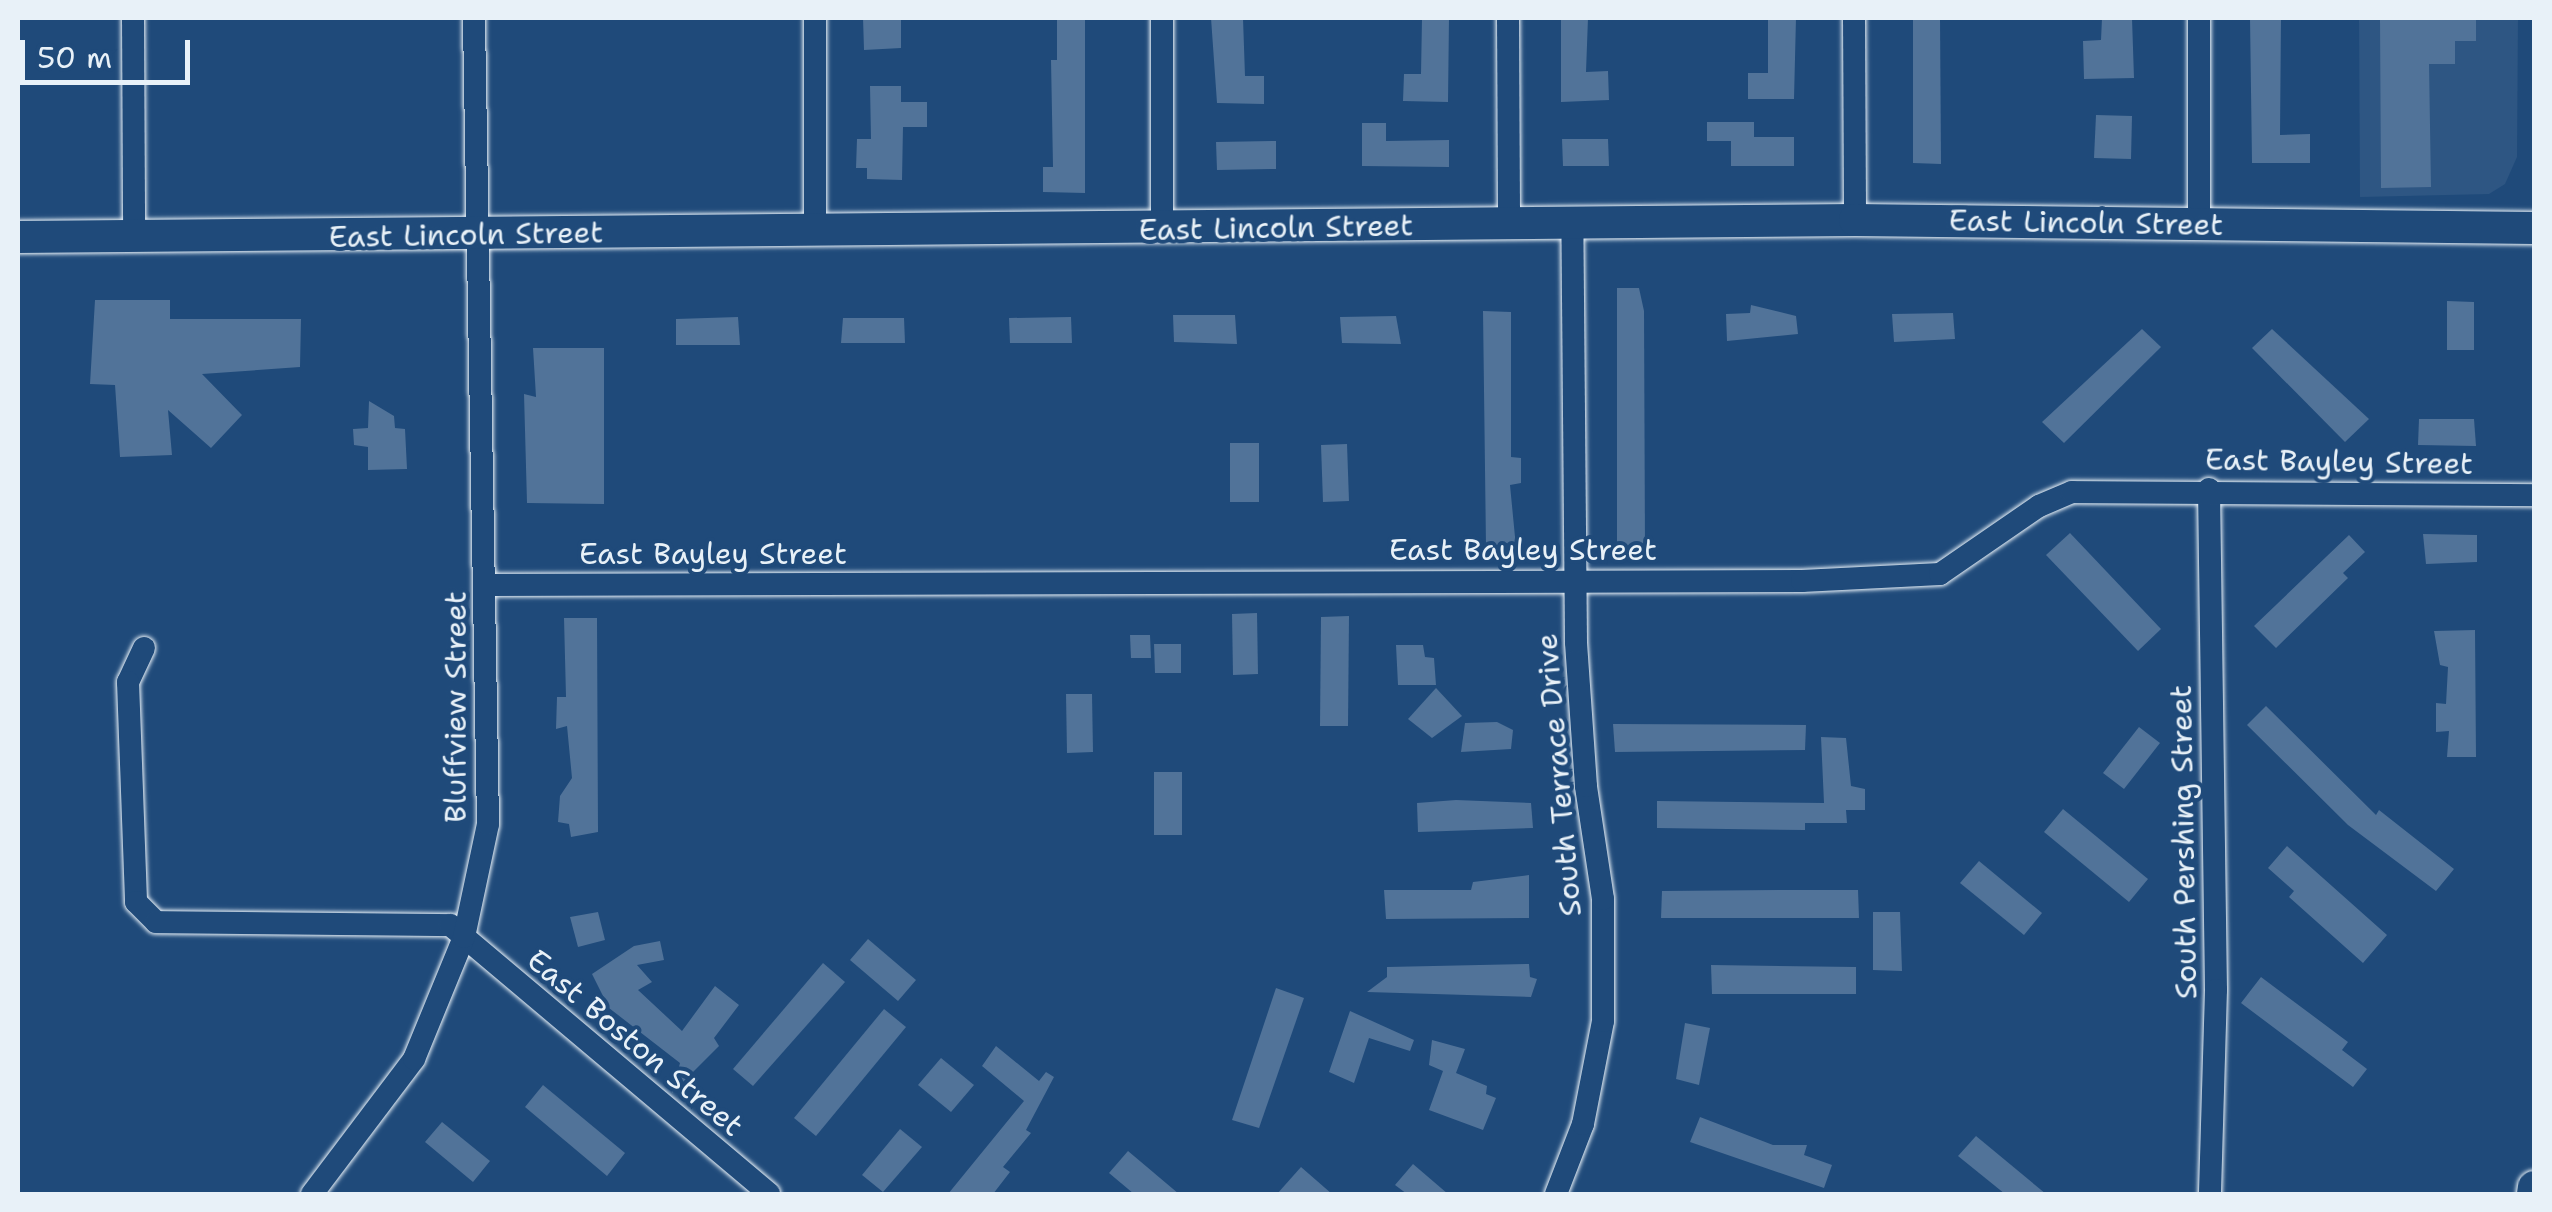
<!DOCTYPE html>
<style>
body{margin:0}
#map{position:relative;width:2552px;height:1212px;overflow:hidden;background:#1f4a7a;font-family:"Shantell Sans",sans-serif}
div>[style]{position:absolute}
.built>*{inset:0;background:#2e5683}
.building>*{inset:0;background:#517399}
.roads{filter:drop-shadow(0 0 2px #e8f1f8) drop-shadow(0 0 2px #e8f1f8)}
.street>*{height:22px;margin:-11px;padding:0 11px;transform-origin:11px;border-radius:11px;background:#1f4a7a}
.secondary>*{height:32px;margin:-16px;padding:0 16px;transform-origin:16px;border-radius:16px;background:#1f4a7a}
span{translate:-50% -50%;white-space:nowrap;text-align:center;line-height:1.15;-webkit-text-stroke:8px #1f4a7a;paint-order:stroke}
.street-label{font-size:30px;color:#e8f1f8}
.frame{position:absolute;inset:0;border:20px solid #e8f1f8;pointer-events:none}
.scale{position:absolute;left:20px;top:40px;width:170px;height:45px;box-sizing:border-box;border:5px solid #e8f1f8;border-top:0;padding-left:12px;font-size:30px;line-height:35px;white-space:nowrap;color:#e8f1f8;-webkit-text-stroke:8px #1f4a7a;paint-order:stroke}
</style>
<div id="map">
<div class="built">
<div style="clip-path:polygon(2359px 18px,2518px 18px,2517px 157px,2505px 184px,2489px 194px,2360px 197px)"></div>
</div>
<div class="building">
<div style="clip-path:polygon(863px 18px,901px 18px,901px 48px,864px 50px)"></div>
<div style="clip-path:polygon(1057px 18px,1085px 18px,1085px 193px,1043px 192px,1043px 167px,1053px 167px,1051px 60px,1057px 60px)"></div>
<div style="clip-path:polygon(1211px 18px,1243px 18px,1245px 76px,1264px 76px,1264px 104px,1217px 103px)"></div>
<div style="clip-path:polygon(1422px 18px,1449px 18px,1448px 102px,1403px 101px,1404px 74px,1421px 74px)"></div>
<div style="clip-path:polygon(1561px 18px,1588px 18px,1586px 72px,1608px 71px,1609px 100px,1561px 102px)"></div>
<div style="clip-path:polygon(1768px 18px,1796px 18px,1794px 99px,1748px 99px,1748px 73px,1768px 73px)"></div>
<div style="clip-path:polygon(1913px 18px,1940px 18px,1941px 164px,1913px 163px)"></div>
<div style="clip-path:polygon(2102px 18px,2132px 18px,2134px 78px,2084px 79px,2083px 41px,2101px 40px)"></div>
<div style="clip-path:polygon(2250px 18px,2281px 18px,2280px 135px,2310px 134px,2310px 163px,2252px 163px)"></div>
<div style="clip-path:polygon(2380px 18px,2476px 18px,2476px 41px,2455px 41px,2455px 64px,2429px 64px,2431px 187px,2381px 188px)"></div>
<div style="clip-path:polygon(870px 86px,901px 86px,901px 102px,927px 102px,927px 127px,903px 127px,902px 180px,867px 179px,867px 168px,856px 168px,857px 139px,871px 139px)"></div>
<div style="clip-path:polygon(2096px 115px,2132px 116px,2131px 159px,2094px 158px)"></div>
<div style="clip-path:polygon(1707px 122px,1754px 122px,1754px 137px,1794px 137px,1794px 166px,1731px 166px,1731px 141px,1707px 141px)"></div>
<div style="clip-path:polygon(1362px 123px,1386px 123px,1386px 141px,1449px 140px,1449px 167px,1362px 166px)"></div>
<div style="clip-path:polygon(1562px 139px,1608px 139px,1609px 166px,1563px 166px)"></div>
<div style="clip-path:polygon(1276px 141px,1276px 169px,1217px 170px,1216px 142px)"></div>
<div style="clip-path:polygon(1617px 288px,1639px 288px,1644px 311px,1645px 551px,1617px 550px)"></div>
<div style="clip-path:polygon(95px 300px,170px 300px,170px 319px,301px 319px,300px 367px,202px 374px,242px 415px,211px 448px,168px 410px,172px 455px,120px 457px,115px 385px,90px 384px)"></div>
<div style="clip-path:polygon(2447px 301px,2474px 302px,2474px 350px,2447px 350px)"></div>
<div style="clip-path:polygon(1751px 305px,1796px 316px,1798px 334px,1727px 341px,1726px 314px,1750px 313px)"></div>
<div style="clip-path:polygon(1483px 311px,1511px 312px,1511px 457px,1521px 458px,1521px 483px,1510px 485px,1516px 547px,1486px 547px)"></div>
<div style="clip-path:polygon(1953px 313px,1955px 339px,1894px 342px,1892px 314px)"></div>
<div style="clip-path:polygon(1173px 315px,1235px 315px,1237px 344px,1174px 342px)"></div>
<div style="clip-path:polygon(1396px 316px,1401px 344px,1342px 343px,1340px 317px)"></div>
<div style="clip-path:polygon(738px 317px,740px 345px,676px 345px,676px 319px)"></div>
<div style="clip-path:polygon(1071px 317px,1072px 343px,1010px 343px,1009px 318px)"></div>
<div style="clip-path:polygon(843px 318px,904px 318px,905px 343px,841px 343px)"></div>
<div style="clip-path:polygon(2142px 329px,2161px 347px,2064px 443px,2042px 422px)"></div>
<div style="clip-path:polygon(2272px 329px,2369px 419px,2345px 442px,2252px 348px)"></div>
<div style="clip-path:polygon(533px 348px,604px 348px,604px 504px,527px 503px,524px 394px,536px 397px)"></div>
<div style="clip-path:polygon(369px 401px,394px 416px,395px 428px,405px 429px,407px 469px,368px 470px,368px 447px,354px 445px,353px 429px,368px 428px)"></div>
<div style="clip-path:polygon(2419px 419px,2474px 419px,2476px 446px,2418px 445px)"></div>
<div style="clip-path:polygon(1230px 443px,1259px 443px,1259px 502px,1230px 502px)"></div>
<div style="clip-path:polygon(1347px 444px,1349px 501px,1323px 502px,1321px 445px)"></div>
<div style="clip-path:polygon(2070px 533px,2161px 629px,2138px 651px,2046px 555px)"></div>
<div style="clip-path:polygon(2423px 534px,2477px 535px,2477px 562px,2426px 564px)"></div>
<div style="clip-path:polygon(2349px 535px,2365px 552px,2343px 573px,2348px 578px,2276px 648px,2254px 626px)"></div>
<div style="clip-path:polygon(1257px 613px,1258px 674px,1233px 675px,1232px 614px)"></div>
<div style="clip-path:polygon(1349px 616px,1348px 726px,1320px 726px,1321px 617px)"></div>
<div style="clip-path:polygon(564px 618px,597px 618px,598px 832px,571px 837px,569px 824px,558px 822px,560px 796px,572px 778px,567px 726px,556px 729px,557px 697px,566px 697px)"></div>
<div style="clip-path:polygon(2475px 630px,2476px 757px,2447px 757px,2449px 731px,2436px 732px,2436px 703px,2446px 704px,2448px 667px,2440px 665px,2434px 631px)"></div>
<div style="clip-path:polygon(1130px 635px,1150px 635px,1151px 658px,1131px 658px)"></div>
<div style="clip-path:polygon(1154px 644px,1181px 644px,1181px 673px,1155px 673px)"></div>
<div style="clip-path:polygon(1396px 645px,1423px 645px,1425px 657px,1434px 658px,1436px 685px,1398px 685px)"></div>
<div style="clip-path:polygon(1436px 688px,1462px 716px,1432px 738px,1408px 719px)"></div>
<div style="clip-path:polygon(1066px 694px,1092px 694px,1093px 752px,1067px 753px)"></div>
<div style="clip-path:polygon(2266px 706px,2376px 815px,2379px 810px,2454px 869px,2436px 891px,2348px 825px,2247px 725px)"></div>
<div style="clip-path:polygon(1497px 722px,1513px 730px,1511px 749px,1461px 752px,1465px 723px)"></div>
<div style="clip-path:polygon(1613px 724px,1806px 725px,1805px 750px,1615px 752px)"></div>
<div style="clip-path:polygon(2139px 727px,2160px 743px,2124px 789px,2103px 773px)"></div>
<div style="clip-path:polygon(1821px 737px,1846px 738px,1851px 786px,1865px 789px,1865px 810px,1846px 810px,1847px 823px,1805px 823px,1805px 830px,1657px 828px,1657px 801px,1824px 803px)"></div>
<div style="clip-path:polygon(1154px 772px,1182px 772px,1182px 835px,1154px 835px)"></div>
<div style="clip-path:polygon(1456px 800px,1531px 803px,1533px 828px,1418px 832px,1417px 803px)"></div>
<div style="clip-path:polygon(2063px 809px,2148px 879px,2129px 902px,2044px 832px)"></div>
<div style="clip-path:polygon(2287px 846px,2387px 935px,2363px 963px,2289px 897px,2294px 891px,2268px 868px)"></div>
<div style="clip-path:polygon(1979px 861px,2042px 913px,2024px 935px,1960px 883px)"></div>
<div style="clip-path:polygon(1529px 875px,1529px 918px,1386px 919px,1384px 890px,1471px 890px,1473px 882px)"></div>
<div style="clip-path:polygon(1777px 890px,1858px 890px,1859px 918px,1661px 918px,1662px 891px)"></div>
<div style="clip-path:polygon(598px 912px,605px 940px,578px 947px,570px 917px)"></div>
<div style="clip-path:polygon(1873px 912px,1900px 912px,1902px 971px,1873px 970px)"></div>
<div style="clip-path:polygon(868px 939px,916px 980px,898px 1001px,850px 960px)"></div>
<div style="clip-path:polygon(660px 941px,664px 960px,637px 965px,652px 982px,638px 990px,682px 1031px,715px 986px,739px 1005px,714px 1038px,719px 1046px,672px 1093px,680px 1063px,609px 1008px,592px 974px,634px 946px)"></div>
<div style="clip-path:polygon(823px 963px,845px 982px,753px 1086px,733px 1069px)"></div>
<div style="clip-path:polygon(1529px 964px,1530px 977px,1537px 979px,1531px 997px,1367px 992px,1387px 977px,1387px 967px)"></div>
<div style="clip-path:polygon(1711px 965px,1856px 967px,1856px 994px,1712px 994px)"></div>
<div style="clip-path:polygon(2261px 977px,2348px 1042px,2342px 1050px,2367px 1069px,2353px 1087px,2241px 1003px)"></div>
<div style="clip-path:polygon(1276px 988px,1304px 998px,1259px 1128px,1232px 1120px)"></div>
<div style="clip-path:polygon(884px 1009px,906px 1027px,816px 1136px,794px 1118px)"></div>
<div style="clip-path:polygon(1350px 1011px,1414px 1040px,1410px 1051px,1369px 1038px,1354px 1083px,1329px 1072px)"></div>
<div style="clip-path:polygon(1685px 1023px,1710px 1028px,1699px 1085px,1676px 1079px)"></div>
<div style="clip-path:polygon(1432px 1040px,1465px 1049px,1456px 1073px,1487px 1086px,1486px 1094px,1496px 1098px,1483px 1130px,1429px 1110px,1443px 1071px,1429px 1065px)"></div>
<div style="clip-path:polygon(996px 1046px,1039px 1081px,1046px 1072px,1054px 1077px,1026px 1130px,1031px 1133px,1003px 1167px,1010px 1172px,993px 1194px,948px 1194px,1024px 1101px,982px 1066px)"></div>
<div style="clip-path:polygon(941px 1058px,974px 1085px,951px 1112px,918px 1085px)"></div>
<div style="clip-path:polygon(543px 1085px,625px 1153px,607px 1176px,525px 1107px)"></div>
<div style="clip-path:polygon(1700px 1117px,1773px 1145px,1807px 1145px,1804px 1155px,1832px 1165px,1824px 1188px,1690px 1142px)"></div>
<div style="clip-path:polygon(442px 1122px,490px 1161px,473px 1182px,425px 1142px)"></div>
<div style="clip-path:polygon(900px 1129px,922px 1147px,883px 1192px,862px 1175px)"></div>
<div style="clip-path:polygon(1976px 1136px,2046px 1194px,2005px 1194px,1958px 1156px)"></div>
<div style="clip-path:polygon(1128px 1151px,1179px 1194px,1134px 1194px,1109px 1173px)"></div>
<div style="clip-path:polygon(1413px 1164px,1448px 1194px,1407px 1194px,1395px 1185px)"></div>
<div style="clip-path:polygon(1301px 1167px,1332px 1194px,1277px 1194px)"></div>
</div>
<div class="roads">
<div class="street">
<div style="left:133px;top:18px;width:220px;rotate:89.7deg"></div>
<div style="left:815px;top:18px;width:214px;rotate:90deg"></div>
<div style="left:1162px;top:18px;width:212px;rotate:90deg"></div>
<div style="left:1508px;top:18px;width:207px;rotate:89.7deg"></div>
<div style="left:1854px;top:18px;width:202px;rotate:89.7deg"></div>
<div style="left:2199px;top:18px;width:206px;rotate:90deg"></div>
<div style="left:2209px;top:489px;width:501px;rotate:89.2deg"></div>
<div style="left:2216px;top:990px;width:204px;rotate:91.7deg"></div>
<div style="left:487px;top:585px;width:1315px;rotate:-0.17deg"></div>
<div style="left:1802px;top:581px;width:138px;rotate:-2.9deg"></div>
<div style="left:1940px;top:574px;width:120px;rotate:-34.5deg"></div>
<div style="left:2039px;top:506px;width:36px;rotate:-23deg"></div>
<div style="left:2072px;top:492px;width:462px;rotate:0.4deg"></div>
<div style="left:144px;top:648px;width:38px;rotate:115deg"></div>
<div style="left:128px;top:682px;width:220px;rotate:87.9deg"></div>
<div style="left:136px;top:902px;width:28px;rotate:45deg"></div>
<div style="left:156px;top:922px;width:294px;rotate:0.6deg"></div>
<div style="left:450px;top:925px;width:417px;rotate:40.1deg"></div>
<div style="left:312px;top:1194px;width:169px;rotate:-52.9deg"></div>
<div style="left:414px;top:1059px;width:132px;rotate:-67.7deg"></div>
<div style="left:464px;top:937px;width:116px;rotate:-78deg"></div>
<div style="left:488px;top:824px;width:806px;rotate:-91deg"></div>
<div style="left:1556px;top:1194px;width:75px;rotate:-68.9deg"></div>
<div style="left:1583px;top:1124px;width:105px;rotate:-79deg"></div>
<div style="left:1603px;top:1021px;width:122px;rotate:-90deg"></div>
<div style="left:1603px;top:899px;width:114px;rotate:-98.6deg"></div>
<div style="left:1586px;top:786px;width:144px;rotate:-94deg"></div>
<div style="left:1576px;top:642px;width:418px;rotate:-90.5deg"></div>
</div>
<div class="secondary">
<div style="left:18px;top:237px;width:1837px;rotate:-0.53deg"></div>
<div style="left:1855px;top:220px;width:679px;rotate:0.68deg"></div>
<div style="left:2533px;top:1194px;width:7px;rotate:-82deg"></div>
</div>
</div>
<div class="street-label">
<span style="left:2086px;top:223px;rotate:1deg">East Lincoln Street</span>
<span style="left:1276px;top:228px;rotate:-1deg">East Lincoln Street</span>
<span style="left:466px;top:235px;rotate:-1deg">East Lincoln Street</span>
<span style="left:2339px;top:462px;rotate:1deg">East Bayley Street</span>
<span style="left:1523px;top:550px">East Bayley Street</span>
<span style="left:713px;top:554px">East Bayley Street</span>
<span style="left:456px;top:707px;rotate:-90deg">Bluffview Street</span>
<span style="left:1559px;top:775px;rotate:-95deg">South Terrace Drive</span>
<span style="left:2184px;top:842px;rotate:-91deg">South Pershing Street</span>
<span style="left:635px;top:1043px;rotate:40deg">East Boston Street</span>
</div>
<div class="frame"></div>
<div class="scale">50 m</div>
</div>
